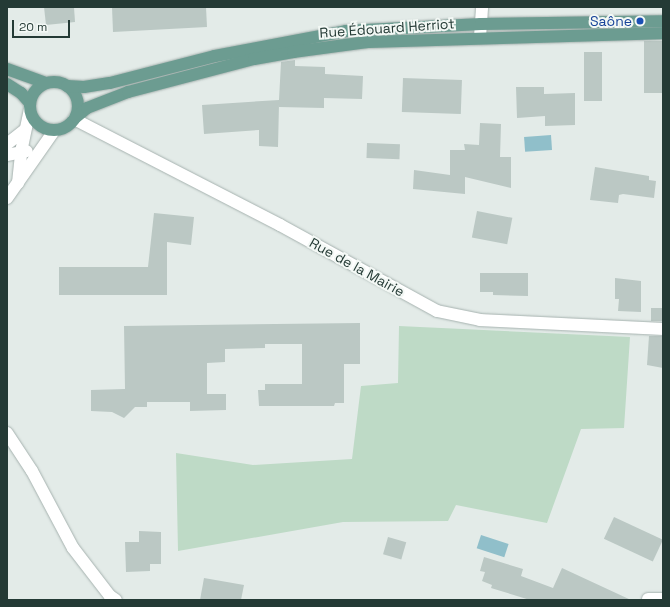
<!DOCTYPE html>
<meta charset="utf-8">
<style>
body{margin:0}
#map{position:relative;width:670px;height:607px;overflow:hidden;background:#e3ebe8;font-family:"Space Grotesk",sans-serif}
div>[style]{position:absolute}
.green>*{inset:0;background:#bedac6}
.water>*{inset:0;background:#90bfca;transform-origin:0 0}
.building>*{inset:0;background:#bbc8c4;transform-origin:0 0}
.roads{filter:drop-shadow(0 0 1px #a6b2af) drop-shadow(0 0 1px #a6b2af)}
.minor>*{height:12px;margin:-6px;padding:0 6px;transform-origin:6px;border-radius:6px;background:#fff}
.major>*{height:12px;margin:-6px;padding:0 6px;transform-origin:6px;border-radius:6px;background:#6c9c91}
.major>.ring{margin:-6px;padding:0;box-sizing:content-box;background:none;border:12px solid #6c9c91;border-radius:50%}
.dots>*{width:11px;height:11px;translate:-50% -50%;box-sizing:border-box;border:2px solid #f3f8f5;border-radius:50%}
span{translate:-50% -50%;white-space:nowrap;text-align:center;line-height:1.15;-webkit-text-stroke:4px #f3f8f5;paint-order:stroke}
.transit-label{font-size:14px;color:#164399}
.right{translate:-100% -50%;text-align:right}
.street-label{font-size:14px;color:#243a35}
.frame{position:absolute;inset:0;border:8px solid #243a35;pointer-events:none}
.scale{position:absolute;left:12px;top:20px;width:58px;height:18px;box-sizing:border-box;border:2px solid #243a35;border-top:0;padding-left:5px;font-size:12px;line-height:14px;white-space:nowrap;color:#243a35;-webkit-text-stroke:3px #f3f8f5;paint-order:stroke}
</style>
<div id="map">
<div class="green">
<div style="clip-path:polygon(399px 326px,630px 337px,624px 428px,581px 429px,547px 523px,456px 505px,448px 521px,343px 522px,178px 551px,176px 453px,253px 465px,352px 459px,361px 386px,398px 383px)"></div>
</div>
<div class="water">
<div style="left:551px;top:135px;width:15px;height:27px;rotate:86deg"></div>
<div style="left:481px;top:535px;width:29px;height:14px;rotate:18deg"></div>
</div>
<div class="building">
<div style="clip-path:polygon(44px 7px,74px 7px,75px 22px,46px 25px)"></div>
<div style="clip-path:polygon(112px 7px,206px 7px,207px 27px,113px 32px)"></div>
<div style="left:644px;top:41px;width:19px;height:52px"></div>
<div style="left:584px;top:52px;width:18px;height:49px"></div>
<div style="clip-path:polygon(295px 60px,295px 66px,325px 67px,325px 74px,363px 76px,362px 99px,324px 98px,324px 108px,279px 107px,279px 104px,278px 147px,259px 146px,259px 130px,204px 134px,202px 105px,279px 100px,281px 62px)"></div>
<div style="left:403px;top:78px;width:59px;height:34px;rotate:2deg"></div>
<div style="clip-path:polygon(516px 87px,544px 87px,544px 94px,575px 93px,575px 125px,545px 126px,545px 116px,517px 118px)"></div>
<div style="clip-path:polygon(480px 123px,501px 124px,500px 157px,511px 157px,511px 188px,465px 177px,465px 194px,413px 189px,414px 170px,450px 175px,450px 150px,465px 150px,464px 144px,479px 145px)"></div>
<div style="left:367px;top:143px;width:33px;height:15px;rotate:2deg"></div>
<div style="clip-path:polygon(595px 167px,649px 176px,649px 180px,656px 181px,654px 198px,623px 194px,619px 195px,618px 203px,590px 200px)"></div>
<div style="left:477px;top:211px;width:36px;height:27px;rotate:11deg"></div>
<div style="clip-path:polygon(154px 213px,194px 217px,191px 245px,167px 242px,167px 295px,59px 295px,59px 267px,148px 267px)"></div>
<div style="clip-path:polygon(480px 273px,528px 273px,528px 296px,493px 295px,493px 292px,480px 292px)"></div>
<div style="clip-path:polygon(615px 278px,641px 281px,641px 312px,618px 311px,619px 299px,615px 299px)"></div>
<div style="left:651px;top:308px;width:12px;height:13px"></div>
<div style="clip-path:polygon(360px 323px,360px 364px,344px 364px,344px 403px,335px 403px,334px 406px,259px 406px,258px 390px,265px 390px,265px 384px,302px 384px,302px 344px,265px 344px,265px 348px,225px 349px,225px 362px,207px 363px,207px 394px,226px 394px,226px 410px,190px 411px,190px 402px,147px 402px,147px 407px,135px 407px,124px 418px,112px 412px,91px 411px,91px 390px,125px 389px,124px 326px)"></div>
<div style="clip-path:polygon(649px 336px,663px 336px,663px 368px,647px 365px)"></div>
<div style="left:614px;top:517px;width:54px;height:24px;rotate:25deg"></div>
<div style="clip-path:polygon(139px 531px,161px 532px,161px 564px,150px 564px,150px 571px,126px 572px,125px 542px,139px 542px)"></div>
<div style="left:388px;top:537px;width:19px;height:18px;rotate:16deg"></div>
<div style="clip-path:polygon(484px 557px,523px 569px,521px 576px,553px 588px,562px 568px,631px 600px,530px 600px,491px 588px,492px 585px,482px 581px,485px 572px,480px 571px)"></div>
<div style="clip-path:polygon(204px 578px,244px 585px,241px 600px,200px 600px)"></div>
</div>
<div class="roads">
<div class="minor">
<div style="left:480px;top:37px;width:30px;rotate:-86deg"></div>
<div style="left:74px;top:119px;width:232px;rotate:27.2deg"></div>
<div style="left:280px;top:225px;width:179px;rotate:28.7deg"></div>
<div style="left:437px;top:311px;width:44px;rotate:11.8deg"></div>
<div style="left:480px;top:320px;width:183px;rotate:2.8deg"></div>
<div style="left:7px;top:144px;width:23px;rotate:-38deg"></div>
<div style="left:7px;top:155px;width:20px;rotate:-11deg"></div>
<div style="left:18px;top:183px;width:31px;rotate:-84deg"></div>
<div style="left:21px;top:152px;width:44px;rotate:-78.2deg"></div>
<div style="left:7px;top:198px;width:82px;rotate:-55deg"></div>
<div style="left:7px;top:433px;width:45px;rotate:56.7deg"></div>
<div style="left:32px;top:471px;width:87px;rotate:62deg"></div>
<div style="left:73px;top:548px;width:61px;rotate:52.4deg"></div>
<div style="left:110px;top:596px;width:7px;rotate:34deg"></div>
<div style="left:648px;top:599px;width:15px"></div>
</div>
<div class="major">
<div style="left:7px;top:69px;width:41px;rotate:19.7deg"></div>
<div class="ring" style="left:30px;top:82px;width:36px;height:36px"></div>
<div style="left:7px;top:84px;width:17px;rotate:33deg"></div>
<div style="left:21px;top:93px;width:13px;rotate:48deg"></div>
<div style="left:67px;top:86px;width:17px;rotate:3deg"></div>
<div style="left:84px;top:87px;width:26px;rotate:-9deg"></div>
<div style="left:110px;top:83px;width:108px;rotate:-14.4deg"></div>
<div style="left:215px;top:56px;width:133px;rotate:-10.8deg"></div>
<div style="left:346px;top:31px;width:135px;rotate:-3deg"></div>
<div style="left:481px;top:24px;width:182px;rotate:-0.9deg"></div>
<div style="left:76px;top:117px;width:14px;rotate:-39deg"></div>
<div style="left:87px;top:108px;width:44px;rotate:-21.3deg"></div>
<div style="left:128px;top:92px;width:130px;rotate:-14.7deg"></div>
<div style="left:254px;top:59px;width:40px;rotate:-10deg"></div>
<div style="left:293px;top:52px;width:75px;rotate:-7.7deg"></div>
<div style="left:367px;top:42px;width:296px;rotate:-1.7deg"></div>
</div>
</div>
<div class="dots">
<div style="left:640px;top:21px;background:#1a4fb4"></div>
</div>
<div class="transit-label">
<span class="right" style="left:632px;top:21px">Saône</span>
</div>
<div class="street-label">
<span style="left:387px;top:28px;rotate:-4deg">Rue Édouard Herriot</span>
<span style="left:357px;top:267px;rotate:29deg">Rue de la Mairie</span>
</div>
<div class="frame"></div>
<div class="scale">20 m</div>
</div>
